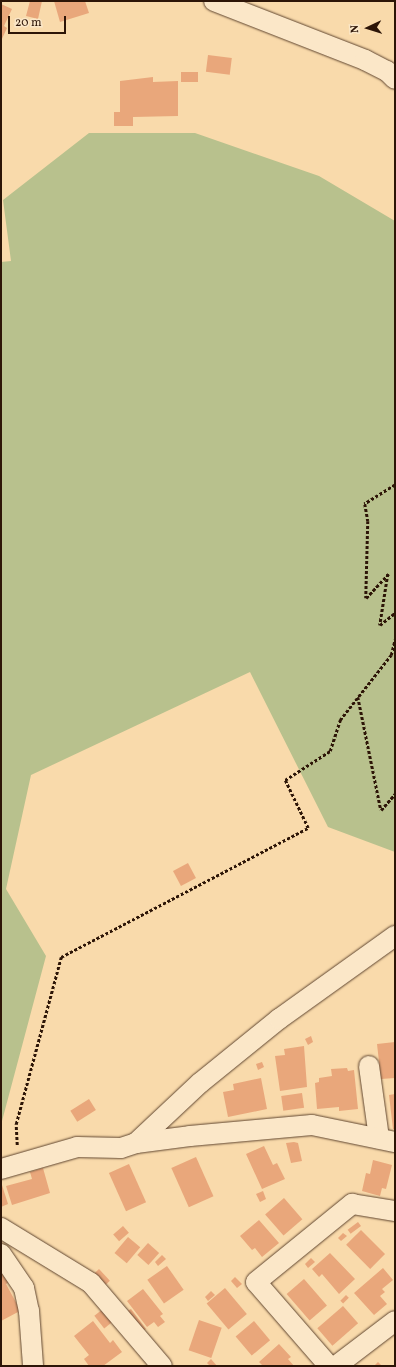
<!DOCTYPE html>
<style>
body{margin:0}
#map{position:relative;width:396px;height:1367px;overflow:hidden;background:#f9daab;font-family:Vollkorn,serif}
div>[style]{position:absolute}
.green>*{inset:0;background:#b8c18d}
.building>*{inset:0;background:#e9a77b;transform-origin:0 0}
.path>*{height:2.5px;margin-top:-1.25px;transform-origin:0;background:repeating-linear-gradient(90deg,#2d1507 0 3px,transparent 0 5px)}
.roads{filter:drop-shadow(0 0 1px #604630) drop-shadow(0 0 1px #604630)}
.street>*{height:20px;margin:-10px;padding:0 10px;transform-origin:10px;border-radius:10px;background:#fbe7c8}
span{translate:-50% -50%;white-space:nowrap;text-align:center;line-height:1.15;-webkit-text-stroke:3.5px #fbe7c8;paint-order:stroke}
.frame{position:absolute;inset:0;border:2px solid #2d1507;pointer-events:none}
.north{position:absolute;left:348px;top:8px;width:40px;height:40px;-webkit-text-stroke:3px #fbe7c8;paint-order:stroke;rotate:266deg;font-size:11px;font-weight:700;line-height:16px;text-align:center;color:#2d1507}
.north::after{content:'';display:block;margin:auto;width:14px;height:18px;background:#2d1507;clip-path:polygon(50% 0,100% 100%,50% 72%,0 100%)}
.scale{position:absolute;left:8px;top:16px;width:58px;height:18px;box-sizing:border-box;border:2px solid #2d1507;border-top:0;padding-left:5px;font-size:12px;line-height:14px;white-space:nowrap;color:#2d1507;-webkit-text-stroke:3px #fbe7c8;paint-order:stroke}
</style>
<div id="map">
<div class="green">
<div style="clip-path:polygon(89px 133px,195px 133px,319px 176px,395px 221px,395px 852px,328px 827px,250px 672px,31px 775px,6px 889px,46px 956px,2px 1121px,1px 262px,11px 261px,3px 200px)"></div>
</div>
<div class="building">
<div style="clip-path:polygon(30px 1px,42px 1px,38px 19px,26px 16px)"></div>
<div style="clip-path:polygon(54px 1px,85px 1px,89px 13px,60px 22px)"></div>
<div style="clip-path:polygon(1px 4px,12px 9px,4px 26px,7px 28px,1px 41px)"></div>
<div style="left:208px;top:55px;width:24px;height:17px;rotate:7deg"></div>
<div style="left:181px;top:72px;width:17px;height:10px"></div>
<div style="clip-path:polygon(153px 77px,153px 82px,178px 81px,178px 116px,133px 117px,133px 126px,114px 126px,114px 112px,120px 112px,120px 81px)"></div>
<div style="left:188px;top:863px;width:17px;height:17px;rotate:62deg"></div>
<div style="clip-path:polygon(311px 1036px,313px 1042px,308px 1045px,305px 1039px)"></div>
<div style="clip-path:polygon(395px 1042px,395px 1078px,381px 1079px,377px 1044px)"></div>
<div style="clip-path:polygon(304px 1046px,307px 1087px,280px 1091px,275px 1056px,285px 1055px,284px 1049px)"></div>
<div style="clip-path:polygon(262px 1062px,264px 1067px,258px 1070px,256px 1064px)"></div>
<div style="clip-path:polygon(347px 1068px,348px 1071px,354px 1070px,358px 1109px,339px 1111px,339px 1107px,317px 1109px,315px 1083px,319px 1082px,319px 1078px,332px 1076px,331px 1069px)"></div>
<div style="clip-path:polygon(261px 1078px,267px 1109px,228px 1117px,223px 1092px,234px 1090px,233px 1084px)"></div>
<div style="left:302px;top:1093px;width:15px;height:21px;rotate:82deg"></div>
<div style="clip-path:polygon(395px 1094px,395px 1129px,393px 1129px,389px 1095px)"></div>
<div style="left:89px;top:1099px;width:13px;height:22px;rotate:58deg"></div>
<div style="clip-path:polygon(294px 1142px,298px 1143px,302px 1161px,291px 1163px,286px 1143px)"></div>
<div style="clip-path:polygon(264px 1146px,273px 1165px,277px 1163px,285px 1179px,262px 1189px,246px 1154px)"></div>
<div style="left:196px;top:1157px;width:43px;height:27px;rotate:66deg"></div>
<div style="clip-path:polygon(373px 1160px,392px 1165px,386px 1189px,382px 1188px,380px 1196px,362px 1191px,366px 1173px,370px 1174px)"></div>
<div style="left:129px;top:1164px;width:42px;height:22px;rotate:66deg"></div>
<div style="clip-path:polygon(43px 1168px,50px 1193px,12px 1205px,6px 1186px,32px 1179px,30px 1172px)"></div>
<div style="clip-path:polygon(2px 1185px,8px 1204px,1px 1207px,1px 1186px)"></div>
<div style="clip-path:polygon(263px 1191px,266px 1199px,260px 1202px,256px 1194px)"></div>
<div style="left:284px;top:1198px;width:28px;height:25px;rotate:49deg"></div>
<div style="clip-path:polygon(259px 1220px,279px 1243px,262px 1257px,255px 1248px,252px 1250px,240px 1236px)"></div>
<div style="left:358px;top:1222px;width:5px;height:13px;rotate:53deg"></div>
<div style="left:123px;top:1226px;width:9px;height:13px;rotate:49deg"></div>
<div style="left:361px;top:1230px;width:34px;height:21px;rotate:45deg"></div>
<div style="clip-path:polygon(343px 1233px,347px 1236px,341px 1241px,338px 1238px)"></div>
<div style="left:128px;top:1237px;width:16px;height:21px;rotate:40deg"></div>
<div style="left:148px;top:1243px;width:15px;height:16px;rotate:42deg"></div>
<div style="clip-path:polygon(330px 1253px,355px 1279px,339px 1294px,322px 1274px,319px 1277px,312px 1269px)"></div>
<div style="clip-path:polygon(162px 1255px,166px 1259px,158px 1266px,155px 1262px)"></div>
<div style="clip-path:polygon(311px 1258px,315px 1262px,308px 1268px,305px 1264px)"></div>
<div style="left:167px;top:1266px;width:29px;height:24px;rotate:55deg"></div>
<div style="clip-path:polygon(383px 1268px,393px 1280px,382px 1289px,385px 1292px,380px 1296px,387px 1304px,374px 1315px,354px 1293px)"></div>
<div style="left:99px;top:1269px;width:16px;height:8px;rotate:47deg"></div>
<div style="clip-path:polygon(1px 1270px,11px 1281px,6px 1284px,19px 1308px,18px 1312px,1px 1321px)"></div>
<div style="clip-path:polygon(235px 1277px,242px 1284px,237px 1288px,231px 1281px)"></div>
<div style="left:304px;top:1279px;width:35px;height:23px;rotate:49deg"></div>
<div style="left:225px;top:1288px;width:34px;height:24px;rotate:50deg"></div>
<div style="clip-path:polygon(143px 1289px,163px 1314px,160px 1316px,165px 1322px,158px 1327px,154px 1322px,147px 1327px,127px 1301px)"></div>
<div style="clip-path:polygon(211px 1291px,215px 1295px,208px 1301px,205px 1297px)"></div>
<div style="left:346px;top:1295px;width:4px;height:8px;rotate:45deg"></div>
<div style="left:343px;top:1306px;width:23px;height:34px;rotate:49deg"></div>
<div style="left:103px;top:1309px;width:16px;height:11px;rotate:52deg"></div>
<div style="clip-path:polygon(131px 1309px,146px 1329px,140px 1333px,126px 1312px)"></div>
<div style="left:199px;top:1320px;width:24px;height:32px;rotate:19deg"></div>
<div style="clip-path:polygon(93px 1321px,110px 1343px,113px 1340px,122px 1352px,103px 1366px,89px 1366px,84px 1359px,89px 1355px,74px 1336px)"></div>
<div style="left:254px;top:1321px;width:25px;height:24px;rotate:50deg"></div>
<div style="clip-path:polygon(279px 1344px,291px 1357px,288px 1359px,294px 1366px,263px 1366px,259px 1362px)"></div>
<div style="clip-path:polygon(211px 1359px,217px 1366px,210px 1366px,207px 1363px)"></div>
<div style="clip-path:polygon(378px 1362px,382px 1366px,374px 1366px)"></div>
</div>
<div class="path">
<div style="left:395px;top:485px;width:36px;rotate:148deg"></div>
<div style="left:365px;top:504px;width:17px;rotate:80deg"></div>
<div style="left:368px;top:521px;width:77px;rotate:91.5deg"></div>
<div style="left:366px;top:598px;width:33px;rotate:-47deg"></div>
<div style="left:388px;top:574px;width:52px;rotate:98.9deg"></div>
<div style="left:380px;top:625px;width:19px;rotate:-39deg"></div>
<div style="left:358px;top:697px;width:115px;rotate:78.5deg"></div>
<div style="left:381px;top:810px;width:21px;rotate:-49deg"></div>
<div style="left:17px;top:1145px;width:21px;rotate:-93deg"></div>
<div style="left:16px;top:1124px;width:173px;rotate:-74.9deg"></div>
<div style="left:61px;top:957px;width:279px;rotate:-27.6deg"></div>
<div style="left:308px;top:828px;width:53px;rotate:-115.6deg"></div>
<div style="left:285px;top:780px;width:54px;rotate:-32.8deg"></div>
<div style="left:330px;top:751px;width:33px;rotate:-72deg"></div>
<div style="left:340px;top:720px;width:83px;rotate:-51.9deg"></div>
<div style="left:391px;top:655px;width:16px;rotate:-76deg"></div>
</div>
<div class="roads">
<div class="street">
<div style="left:214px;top:1px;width:162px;rotate:21.3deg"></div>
<div style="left:365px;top:60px;width:25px;rotate:27deg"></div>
<div style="left:387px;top:71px;width:11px;rotate:45deg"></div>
<div style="left:369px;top:1066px;width:73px;rotate:82.1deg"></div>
<div style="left:136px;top:1143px;width:88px;rotate:-43.2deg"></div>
<div style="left:200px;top:1083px;width:102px;rotate:-39deg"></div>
<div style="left:279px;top:1019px;width:143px;rotate:-35.6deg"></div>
<div style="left:1px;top:1169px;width:79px;rotate:-16.1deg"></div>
<div style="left:77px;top:1147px;width:44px;rotate:1.3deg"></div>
<div style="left:121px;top:1148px;width:16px;rotate:-18deg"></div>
<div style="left:136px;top:1143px;width:54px;rotate:-7.4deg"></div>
<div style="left:190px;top:1136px;width:122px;rotate:-5.2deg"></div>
<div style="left:312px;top:1125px;width:85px;rotate:11.6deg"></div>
<div style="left:1px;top:1228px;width:105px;rotate:31.4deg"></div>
<div style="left:91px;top:1283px;width:109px;rotate:49.5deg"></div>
<div style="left:1px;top:1254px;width:41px;rotate:55.9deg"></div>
<div style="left:24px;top:1288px;width:24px;rotate:78deg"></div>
<div style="left:29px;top:1311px;width:55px;rotate:85.8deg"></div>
<div style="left:329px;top:1366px;width:111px;rotate:-131deg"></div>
<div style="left:256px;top:1282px;width:124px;rotate:-39.1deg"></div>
<div style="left:352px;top:1204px;width:44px;rotate:9.2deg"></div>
<div style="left:336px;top:1366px;width:74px;rotate:-37.3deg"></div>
</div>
</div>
<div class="frame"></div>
<div class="north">N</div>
<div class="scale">20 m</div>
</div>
